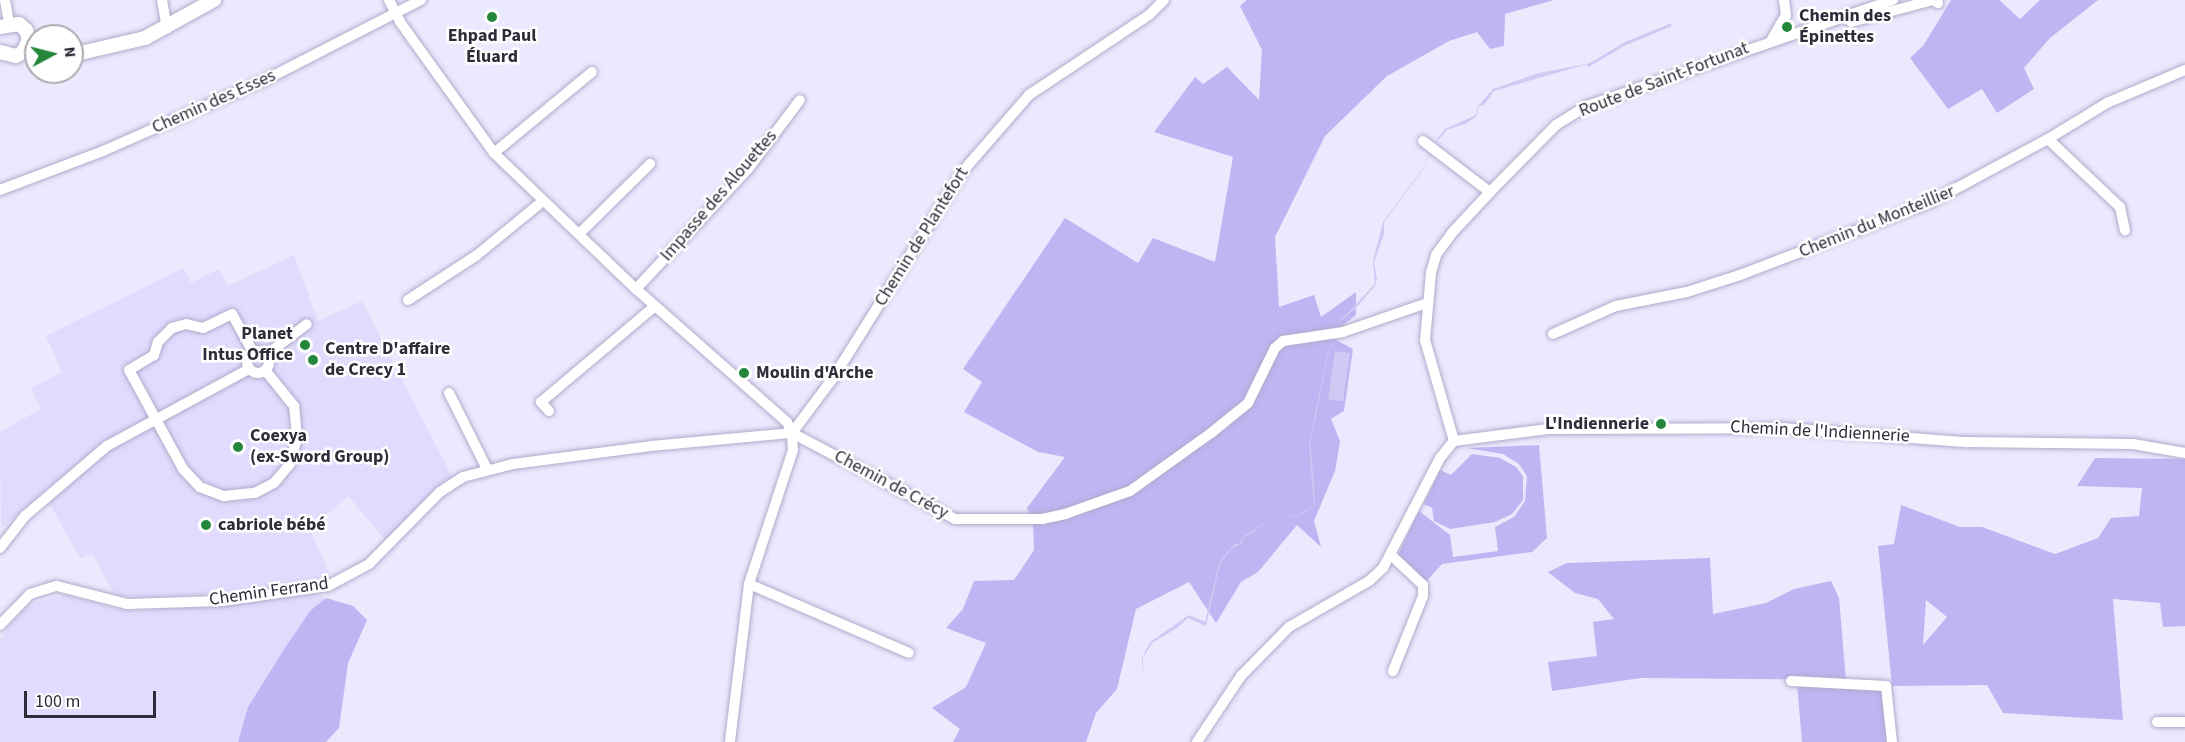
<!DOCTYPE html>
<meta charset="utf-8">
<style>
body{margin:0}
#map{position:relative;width:2185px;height:742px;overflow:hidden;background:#ebe9fd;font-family:"Source Sans 3",sans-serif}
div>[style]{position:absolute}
.built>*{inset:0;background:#e1dcfd}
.green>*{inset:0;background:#beb5f2}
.water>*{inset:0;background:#cfc9f4;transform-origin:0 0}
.stream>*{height:3px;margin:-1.5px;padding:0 1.5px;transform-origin:1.5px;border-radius:1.5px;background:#cfc9f4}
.roads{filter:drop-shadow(0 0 2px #afabcb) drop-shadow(0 0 2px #afabcb)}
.minor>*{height:10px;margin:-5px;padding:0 5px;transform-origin:5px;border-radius:5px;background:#fff}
.minor>.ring{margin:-5px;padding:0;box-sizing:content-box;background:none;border:10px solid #fff;border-radius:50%}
.major>*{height:14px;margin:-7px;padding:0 7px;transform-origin:7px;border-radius:7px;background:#fff}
.dots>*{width:16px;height:16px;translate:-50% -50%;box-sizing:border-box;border:3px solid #fff;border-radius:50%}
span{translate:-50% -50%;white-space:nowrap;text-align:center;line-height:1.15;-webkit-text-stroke:5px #fff;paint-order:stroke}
.poi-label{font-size:18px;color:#2e2c39;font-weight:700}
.left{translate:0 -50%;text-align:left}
.right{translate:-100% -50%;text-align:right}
.street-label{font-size:18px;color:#2e2c39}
.north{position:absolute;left:24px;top:24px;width:60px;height:60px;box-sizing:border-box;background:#fff;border:2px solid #ababb0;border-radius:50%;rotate:83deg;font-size:16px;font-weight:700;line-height:24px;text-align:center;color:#2e2c39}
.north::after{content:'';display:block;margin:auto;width:21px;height:27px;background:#23863a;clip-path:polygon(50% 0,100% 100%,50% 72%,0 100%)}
.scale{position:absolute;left:24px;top:691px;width:132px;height:27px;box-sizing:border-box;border:3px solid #2e2c39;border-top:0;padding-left:8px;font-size:18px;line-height:21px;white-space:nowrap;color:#2e2c39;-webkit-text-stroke:4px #fff;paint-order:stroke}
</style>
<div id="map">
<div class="built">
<div style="clip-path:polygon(294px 255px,318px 321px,362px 301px,452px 477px,440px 485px,386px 541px,348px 496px,310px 530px,332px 579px,249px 592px,149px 597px,114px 595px,93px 554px,80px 558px,43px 492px,1px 529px,0 432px,41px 409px,31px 388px,62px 372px,46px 336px,183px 268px,191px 283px,219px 269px,228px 286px)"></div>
<div style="clip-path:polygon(317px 593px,330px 602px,353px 606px,367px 620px,348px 663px,339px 728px,327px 727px,282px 742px,0 742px,0 639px,21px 612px,35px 602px,66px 595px,115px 609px,139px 611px)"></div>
</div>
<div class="green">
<div style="clip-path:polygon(1247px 0,1554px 0,1505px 14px,1504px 46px,1490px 49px,1477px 32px,1449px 41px,1387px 76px,1325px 136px,1275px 237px,1279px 307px,1314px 295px,1321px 317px,1356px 292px,1356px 315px,1329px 336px,1353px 349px,1344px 411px,1331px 419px,1340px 441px,1335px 471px,1314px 521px,1321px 547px,1297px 525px,1258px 572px,1241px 582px,1216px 623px,1189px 582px,1136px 609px,1117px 689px,1096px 713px,1086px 742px,953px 742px,960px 729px,932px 708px,966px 687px,986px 643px,946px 628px,963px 609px,974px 581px,1014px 580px,1034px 550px,1033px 524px,1027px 508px,1065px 457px,1038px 452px,964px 412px,982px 382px,963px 369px,1065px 218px,1138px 263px,1153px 238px,1215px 262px,1233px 157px,1154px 132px,1195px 77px,1203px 84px,1227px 67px,1259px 100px,1262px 50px,1240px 6px)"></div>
<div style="clip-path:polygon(1951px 0,1999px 0,2020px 19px,2040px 0,2098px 0,2050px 38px,2024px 68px,2034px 89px,1997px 113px,1982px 89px,1948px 109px,1910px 58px,1923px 46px)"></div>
<div style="clip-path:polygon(1539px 445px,1547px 538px,1532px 552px,1442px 564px,1425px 583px,1397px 557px,1419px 511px,1450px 535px,1453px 557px,1498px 551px,1495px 527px,1514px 517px,1525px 501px,1527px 476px,1519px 464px,1503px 454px,1467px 448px)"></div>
<div style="clip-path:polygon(1472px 454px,1500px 458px,1516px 467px,1523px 476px,1523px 500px,1512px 514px,1495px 522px,1450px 529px,1434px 521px,1432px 508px,1424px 504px,1440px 470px,1451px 475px)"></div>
<div style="clip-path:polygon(evenodd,2095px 458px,2185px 459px,2185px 626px,2163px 627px,2160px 603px,2113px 599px,2123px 720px,2003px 713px,1987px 685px,1892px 686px,1878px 546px,1894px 544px,1901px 505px,1960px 527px,1982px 527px,2055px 554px,2098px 538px,2111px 518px,2139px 516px,2142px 488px,2077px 486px,2095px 458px,1926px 600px,1947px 617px,1923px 645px,1926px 600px)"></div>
<div style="clip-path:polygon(1710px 558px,1713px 614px,1766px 603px,1794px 589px,1831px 581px,1839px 598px,1846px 680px,1641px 678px,1552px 691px,1548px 662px,1597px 656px,1593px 622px,1614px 619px,1598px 599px,1575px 593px,1548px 572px,1567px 563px)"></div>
<div style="clip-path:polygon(326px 598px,353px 606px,367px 620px,348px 663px,339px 728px,326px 742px,238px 742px,248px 707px,283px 651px,310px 611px)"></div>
<div style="clip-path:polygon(1797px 684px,1882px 690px,1888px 742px,1802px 742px)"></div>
</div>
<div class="water">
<div style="clip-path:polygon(1591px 63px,1494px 91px,1485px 104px,1478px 107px,1477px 116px,1465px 124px,1446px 130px,1444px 134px,1434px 144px,1424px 168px,1384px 222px,1384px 234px,1374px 262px,1377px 278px,1375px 286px,1354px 310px,1336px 325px,1375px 284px,1373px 261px,1383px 222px,1424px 167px,1434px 143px,1445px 129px,1476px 115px,1477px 107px,1493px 89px,1539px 73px)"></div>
<div style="clip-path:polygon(1334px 336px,1327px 359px,1316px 416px,1310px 441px,1314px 485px,1315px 506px,1302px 514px,1292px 517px,1291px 517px,1285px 513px,1268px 520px,1249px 535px,1244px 537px,1242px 539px,1243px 542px,1241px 544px,1231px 549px,1220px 564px,1206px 626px,1188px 618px,1177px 628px,1152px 643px,1143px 658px,1142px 679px,1142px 658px,1150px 642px,1189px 615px,1205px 622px,1219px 563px,1227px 552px,1235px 544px,1241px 543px,1241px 538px,1243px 537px,1268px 520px,1285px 513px,1293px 517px,1314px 506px,1309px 443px,1327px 356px)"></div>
<div style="left:1335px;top:351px;width:15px;height:49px;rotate:8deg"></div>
</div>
<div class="stream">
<div style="left:1588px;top:65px;width:43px;rotate:-30.7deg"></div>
<div style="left:1625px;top:43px;width:48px;rotate:-22.2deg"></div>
</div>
<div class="roads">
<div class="minor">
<div style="left:5px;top:0;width:23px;rotate:80deg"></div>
<div style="left:162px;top:0;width:29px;rotate:80deg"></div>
<div style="left:389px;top:0;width:25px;rotate:63deg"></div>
<div style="left:400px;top:22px;width:161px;rotate:54.3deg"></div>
<div style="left:494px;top:153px;width:197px;rotate:43.8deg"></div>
<div style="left:636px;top:289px;width:201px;rotate:41.4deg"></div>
<div style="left:787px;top:422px;width:12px;rotate:66deg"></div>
<div style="left:792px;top:433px;width:17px;rotate:87deg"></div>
<div style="left:793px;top:450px;width:141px;rotate:108.2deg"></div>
<div style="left:749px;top:584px;width:159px;rotate:96.9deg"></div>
<div style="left:1851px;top:22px;width:85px;rotate:-15deg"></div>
<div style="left:1933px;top:0;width:6px;rotate:31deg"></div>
<div style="left:1772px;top:39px;width:28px;rotate:-60deg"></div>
<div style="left:1786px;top:15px;width:15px;rotate:-98deg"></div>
<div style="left:2048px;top:139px;width:99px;rotate:43.4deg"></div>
<div style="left:2120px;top:207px;width:24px;rotate:78deg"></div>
<div style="left:1423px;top:141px;width:84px;rotate:37.3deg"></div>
<div style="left:494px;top:153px;width:127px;rotate:-39.6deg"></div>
<div style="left:0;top:190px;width:110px;rotate:-20.7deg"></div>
<div style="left:103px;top:151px;width:181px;rotate:-23.7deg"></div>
<div style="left:269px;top:78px;width:171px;rotate:-27.2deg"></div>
<div style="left:579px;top:234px;width:100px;rotate:-44.6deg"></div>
<div style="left:636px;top:289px;width:164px;rotate:-47deg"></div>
<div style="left:748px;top:169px;width:86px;rotate:-53deg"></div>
<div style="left:408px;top:300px;width:82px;rotate:-33.1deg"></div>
<div style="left:477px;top:255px;width:85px;rotate:-39.3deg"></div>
<div style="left:1553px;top:334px;width:69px;rotate:-24deg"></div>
<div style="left:1616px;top:306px;width:72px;rotate:-11.2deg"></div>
<div style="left:1687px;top:292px;width:56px;rotate:-17.8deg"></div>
<div style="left:1740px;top:275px;width:202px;rotate:-20.9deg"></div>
<div style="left:1929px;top:203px;width:135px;rotate:-28.3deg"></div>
<div style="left:2048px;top:139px;width:69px;rotate:-31.4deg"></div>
<div style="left:2107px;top:103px;width:85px;rotate:-22.9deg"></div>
<div class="ring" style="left:247px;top:351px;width:12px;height:12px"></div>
<div style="left:253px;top:352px;width:43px;rotate:-118.9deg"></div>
<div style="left:232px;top:314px;width:32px;rotate:154deg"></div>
<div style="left:203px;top:328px;width:17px;rotate:-167deg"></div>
<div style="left:186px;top:324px;width:15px;rotate:164deg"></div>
<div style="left:172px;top:328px;width:20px;rotate:135deg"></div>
<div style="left:158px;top:342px;width:14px;rotate:107deg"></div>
<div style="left:154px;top:355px;width:29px;rotate:149deg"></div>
<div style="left:129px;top:370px;width:113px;rotate:61.4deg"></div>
<div style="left:183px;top:469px;width:25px;rotate:47deg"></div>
<div style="left:200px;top:487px;width:26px;rotate:21deg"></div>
<div style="left:224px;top:496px;width:31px;rotate:-6deg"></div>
<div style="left:255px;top:493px;width:21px;rotate:-28deg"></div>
<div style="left:274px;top:483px;width:25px;rotate:-50deg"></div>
<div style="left:290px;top:464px;width:27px;rotate:-75deg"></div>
<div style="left:297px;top:438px;width:32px;rotate:-95deg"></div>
<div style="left:294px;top:406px;width:46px;rotate:-128.9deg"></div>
<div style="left:266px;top:355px;width:51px;rotate:-37.1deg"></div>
<div style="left:449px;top:393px;width:85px;rotate:63.4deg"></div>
<div style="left:549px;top:411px;width:12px;rotate:-132deg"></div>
<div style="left:541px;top:402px;width:149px;rotate:-40.1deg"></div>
<div style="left:792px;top:433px;width:69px;rotate:-53.3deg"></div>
<div style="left:833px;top:378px;width:244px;rotate:-57.9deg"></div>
<div style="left:963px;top:171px;width:101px;rotate:-49deg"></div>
<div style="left:1029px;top:95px;width:144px;rotate:-33.7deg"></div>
<div style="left:1149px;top:15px;width:21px;rotate:-45deg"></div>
<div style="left:1454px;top:441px;width:95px;rotate:-7.3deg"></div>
<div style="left:1548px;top:429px;width:234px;rotate:-0.2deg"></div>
<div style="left:1782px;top:428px;width:185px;rotate:4.4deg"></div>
<div style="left:1966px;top:442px;width:167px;rotate:0.7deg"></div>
<div style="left:2133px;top:444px;width:53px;rotate:9.8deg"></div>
<div style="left:0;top:548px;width:41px;rotate:-52deg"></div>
<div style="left:25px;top:516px;width:108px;rotate:-40.5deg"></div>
<div style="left:107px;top:446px;width:162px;rotate:-28.5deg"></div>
<div style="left:1391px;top:555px;width:44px;rotate:43.2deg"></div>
<div style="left:1423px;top:585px;width:11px;rotate:90deg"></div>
<div style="left:1423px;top:596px;width:81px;rotate:111.8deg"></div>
<div style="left:749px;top:584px;width:174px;rotate:23.3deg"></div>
<div style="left:0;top:625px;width:43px;rotate:-45.9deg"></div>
<div style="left:30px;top:594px;width:28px;rotate:-17deg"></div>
<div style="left:57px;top:586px;width:72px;rotate:14.4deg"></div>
<div style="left:127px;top:604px;width:95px;rotate:-1.8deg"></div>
<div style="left:222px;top:601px;width:107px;rotate:-8.1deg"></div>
<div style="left:328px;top:586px;width:47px;rotate:-28.2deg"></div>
<div style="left:369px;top:564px;width:101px;rotate:-45.4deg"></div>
<div style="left:440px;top:492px;width:27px;rotate:-33deg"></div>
<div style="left:463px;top:477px;width:52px;rotate:-14.6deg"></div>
<div style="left:513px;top:464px;width:139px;rotate:-7.4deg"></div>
<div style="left:651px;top:446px;width:142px;rotate:-5.3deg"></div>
<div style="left:792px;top:433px;width:184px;rotate:27.8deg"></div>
<div style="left:955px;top:519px;width:87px"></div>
<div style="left:1042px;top:519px;width:24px;rotate:-12deg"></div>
<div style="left:1065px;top:514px;width:69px;rotate:-19.5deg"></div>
<div style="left:1130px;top:491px;width:100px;rotate:-35.6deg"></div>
<div style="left:1211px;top:433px;width:48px;rotate:-39deg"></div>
<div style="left:1248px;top:403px;width:61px;rotate:-63.9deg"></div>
<div style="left:1275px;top:348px;width:11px;rotate:-41deg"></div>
<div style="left:1283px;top:341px;width:61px;rotate:-8.5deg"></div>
<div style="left:1343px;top:332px;width:89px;rotate:-19deg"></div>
<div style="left:1791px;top:681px;width:95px;rotate:3deg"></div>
<div style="left:1886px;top:686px;width:56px;rotate:83.9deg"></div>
<div style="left:2157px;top:722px;width:28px"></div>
<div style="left:1197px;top:742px;width:79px;rotate:-56.3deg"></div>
<div style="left:1241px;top:676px;width:69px;rotate:-45.6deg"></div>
<div style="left:1289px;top:627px;width:92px;rotate:-29.9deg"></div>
<div style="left:1369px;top:581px;width:19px;rotate:-43deg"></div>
<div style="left:1383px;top:568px;width:124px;rotate:-62.6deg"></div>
<div style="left:1440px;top:458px;width:22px;rotate:-51deg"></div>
<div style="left:1454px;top:441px;width:105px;rotate:-106deg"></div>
<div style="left:1425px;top:340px;width:67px;rotate:-84.9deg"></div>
<div style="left:1431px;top:273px;width:19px;rotate:-74deg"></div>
<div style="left:1436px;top:255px;width:26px;rotate:-54deg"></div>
<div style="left:1451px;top:234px;width:57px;rotate:-47.1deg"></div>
<div style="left:1490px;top:192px;width:94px;rotate:-45.4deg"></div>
<div style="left:1556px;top:125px;width:36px;rotate:-32deg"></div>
<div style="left:1587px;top:106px;width:324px;rotate:-19.1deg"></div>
</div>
<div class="major">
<div style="left:0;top:27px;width:19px;rotate:-9deg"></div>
<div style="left:19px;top:24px;width:9px;rotate:41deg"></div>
<div style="left:26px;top:30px;width:10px;rotate:73deg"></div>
<div style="left:29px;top:40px;width:13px;rotate:117deg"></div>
<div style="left:23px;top:52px;width:8px;rotate:150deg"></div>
<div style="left:16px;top:56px;width:16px;rotate:-166deg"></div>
<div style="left:72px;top:55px;width:75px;rotate:-13.1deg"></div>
<div style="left:145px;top:38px;width:79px;rotate:-28.8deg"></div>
</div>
</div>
<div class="dots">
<div style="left:492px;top:17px;background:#23863a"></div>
<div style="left:1787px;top:27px;background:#23863a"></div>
<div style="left:305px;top:345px;background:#23863a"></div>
<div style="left:313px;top:360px;background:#23863a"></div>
<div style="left:744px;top:373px;background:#23863a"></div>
<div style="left:1661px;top:424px;background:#23863a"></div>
<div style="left:238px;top:447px;background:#23863a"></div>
<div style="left:206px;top:525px;background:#23863a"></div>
</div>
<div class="poi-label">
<span class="left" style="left:1799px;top:27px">Chemin des<br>Épinettes</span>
<span style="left:492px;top:47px">Ehpad Paul<br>Éluard</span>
<span class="right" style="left:293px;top:345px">Planet<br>Intus Office</span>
<span class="left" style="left:325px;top:360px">Centre D'affaire<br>de Crecy 1</span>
<span class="left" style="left:756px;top:373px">Moulin d'Arche</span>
<span class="right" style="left:1649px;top:424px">L'Indiennerie</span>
<span class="left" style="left:250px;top:447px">Coexya<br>(ex-Sword Group)</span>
<span class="left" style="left:218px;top:525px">cabriole bébé</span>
</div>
<div class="street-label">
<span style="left:1664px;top:80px;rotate:-21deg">Route de Saint-Fortunat</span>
<span style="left:214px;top:102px;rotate:-24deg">Chemin des Esses</span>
<span style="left:719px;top:196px;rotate:-49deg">Impasse des Alouettes</span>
<span style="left:1877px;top:222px;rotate:-22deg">Chemin du Monteillier</span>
<span style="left:922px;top:237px;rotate:-58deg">Chemin de Plantefort</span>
<span style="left:1820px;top:432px;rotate:3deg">Chemin de l'Indiennerie</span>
<span style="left:891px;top:485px;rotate:28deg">Chemin de Crécy</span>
<span style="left:269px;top:592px;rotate:-8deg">Chemin Ferrand</span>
</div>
<div class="north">N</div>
<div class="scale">100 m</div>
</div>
